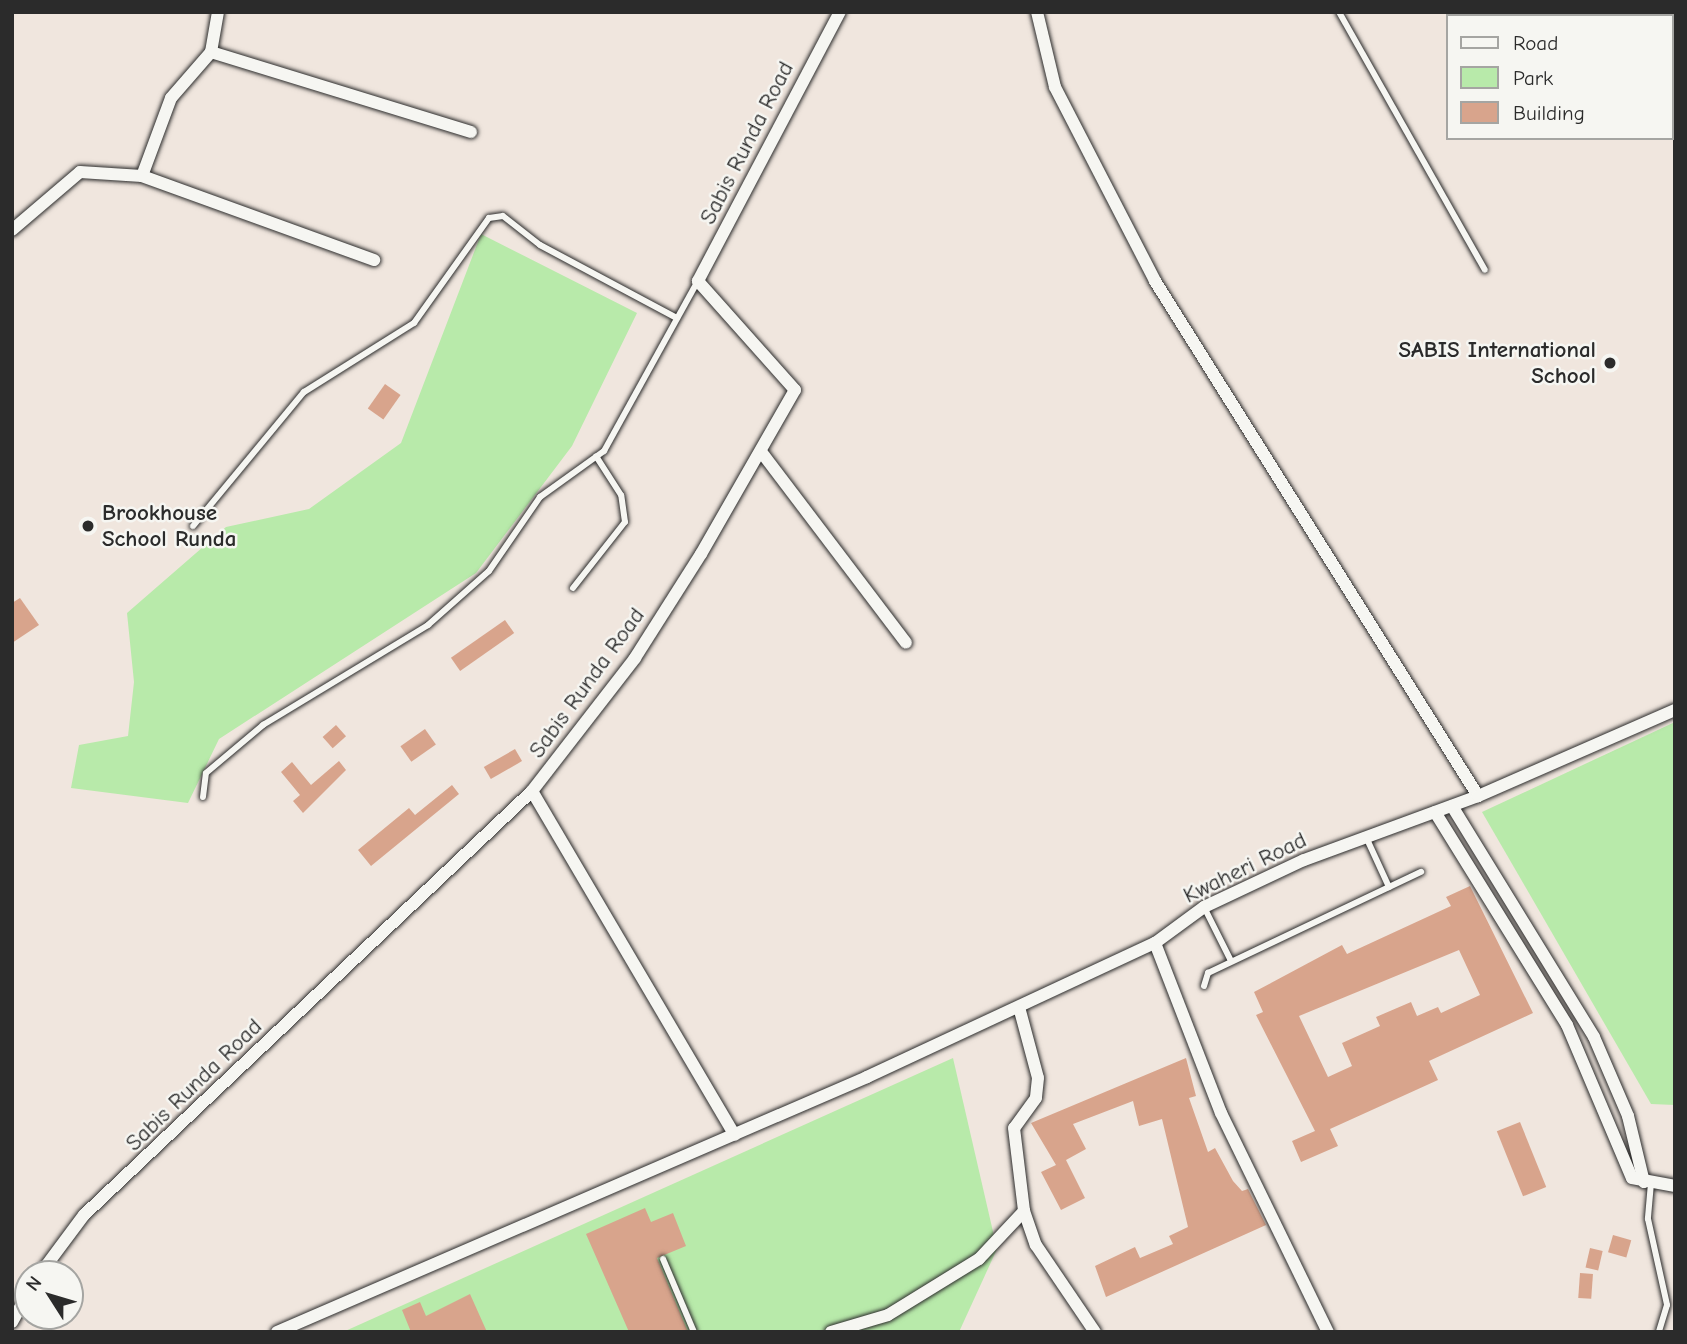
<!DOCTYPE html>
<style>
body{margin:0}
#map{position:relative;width:1687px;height:1344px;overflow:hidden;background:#f0e6de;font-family:"Comic Neue",sans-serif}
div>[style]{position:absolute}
.green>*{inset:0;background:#b8eaaa}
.building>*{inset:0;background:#d8a48c;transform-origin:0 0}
.roads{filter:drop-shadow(0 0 2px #2b2b2b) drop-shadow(0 0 2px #2b2b2b)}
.service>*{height:6px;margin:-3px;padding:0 3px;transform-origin:3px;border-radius:3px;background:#f6f6f2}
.minor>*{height:12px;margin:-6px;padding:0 6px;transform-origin:6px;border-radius:6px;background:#f6f6f2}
.dots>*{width:19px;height:19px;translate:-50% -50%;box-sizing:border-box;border:4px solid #f6f6f2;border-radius:50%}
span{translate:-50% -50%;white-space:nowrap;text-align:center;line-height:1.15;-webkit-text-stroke:5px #f6f6f2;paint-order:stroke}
.street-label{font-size:23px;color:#2b2b2b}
.poi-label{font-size:23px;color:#2b2b2b;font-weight:700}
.right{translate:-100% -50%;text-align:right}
.left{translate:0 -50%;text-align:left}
.frame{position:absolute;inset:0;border:14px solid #2b2b2b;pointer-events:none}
.legend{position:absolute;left:1446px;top:14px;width:228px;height:126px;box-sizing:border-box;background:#f6f6f2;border:2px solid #a5a5a2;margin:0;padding:9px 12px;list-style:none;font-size:21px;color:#2b2b2b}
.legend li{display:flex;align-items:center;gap:14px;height:35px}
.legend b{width:35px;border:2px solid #a5a5a2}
.north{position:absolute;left:14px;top:1260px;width:70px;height:70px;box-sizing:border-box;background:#f6f6f2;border:2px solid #a5a5a2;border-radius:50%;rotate:307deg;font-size:19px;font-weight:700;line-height:28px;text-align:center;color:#2b2b2b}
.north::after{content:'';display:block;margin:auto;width:24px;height:32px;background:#2b2b2b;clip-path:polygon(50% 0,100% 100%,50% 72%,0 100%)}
</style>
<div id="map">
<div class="green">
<div style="clip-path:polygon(481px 234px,637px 313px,572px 446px,476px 573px,219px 739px,188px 803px,71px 788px,79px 745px,128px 736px,134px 682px,127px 613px,226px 527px,309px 509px,401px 443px)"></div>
<div style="clip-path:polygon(1675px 722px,1675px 1105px,1651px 1104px,1482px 812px)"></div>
<div style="clip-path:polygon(953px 1058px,997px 1249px,959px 1332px,343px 1332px)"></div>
</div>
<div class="building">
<div style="left:385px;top:384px;width:19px;height:30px;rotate:35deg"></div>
<div style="clip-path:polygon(20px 598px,39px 625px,12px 643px,12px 603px)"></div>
<div style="left:505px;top:620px;width:16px;height:66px;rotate:55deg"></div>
<div style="left:336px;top:725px;width:15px;height:18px;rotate:48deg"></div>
<div style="left:425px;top:729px;width:19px;height:30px;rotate:55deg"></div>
<div style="left:515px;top:749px;width:14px;height:36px;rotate:60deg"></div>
<div style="clip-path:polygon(339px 761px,346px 770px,303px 813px,293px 801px,300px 795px,281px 772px,292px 762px,311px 785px)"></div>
<div style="clip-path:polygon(452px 785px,459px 794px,371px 866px,358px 850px,409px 808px,415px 815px)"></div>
<div style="clip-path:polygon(evenodd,1470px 886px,1533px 1013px,1429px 1061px,1438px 1080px,1330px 1129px,1338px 1146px,1301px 1162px,1292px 1141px,1315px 1131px,1256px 1015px,1263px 1012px,1254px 992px,1342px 945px,1347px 954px,1451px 906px,1446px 897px,1470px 886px,1459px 950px,1480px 995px,1441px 1013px,1438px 1007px,1417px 1016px,1411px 1002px,1376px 1017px,1380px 1026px,1342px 1043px,1352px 1066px,1328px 1077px,1299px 1016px,1459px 950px)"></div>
<div style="clip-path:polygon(1186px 1058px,1196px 1096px,1189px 1098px,1208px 1152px,1215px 1148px,1233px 1181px,1242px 1191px,1248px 1189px,1266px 1225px,1106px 1297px,1095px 1266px,1135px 1247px,1140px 1258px,1173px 1244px,1169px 1236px,1188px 1227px,1162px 1119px,1139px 1126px,1133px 1101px,1073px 1124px,1086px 1149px,1066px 1160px,1085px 1198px,1061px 1210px,1041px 1172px,1056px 1165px,1031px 1123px)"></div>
<div style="left:1520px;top:1122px;width:70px;height:25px;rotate:68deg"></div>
<div style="clip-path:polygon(645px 1208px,651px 1222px,673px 1213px,686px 1246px,657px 1258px,688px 1332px,629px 1332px,586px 1234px)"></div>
<div style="left:1613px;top:1235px;width:19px;height:18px;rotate:16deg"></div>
<div style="left:1590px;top:1248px;width:13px;height:20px;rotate:13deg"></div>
<div style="left:1580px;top:1273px;width:13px;height:25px;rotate:4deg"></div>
<div style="clip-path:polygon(470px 1294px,487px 1332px,411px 1332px,402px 1310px,420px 1302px,426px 1316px)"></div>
</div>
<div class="roads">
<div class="service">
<div style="left:1339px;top:12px;width:296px;rotate:60.5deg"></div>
<div style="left:193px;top:526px;width:174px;rotate:-50.4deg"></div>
<div style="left:304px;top:392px;width:130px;rotate:-32.1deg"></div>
<div style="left:414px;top:323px;width:129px;rotate:-54.5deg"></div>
<div style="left:489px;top:218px;width:14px;rotate:-8deg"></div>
<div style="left:503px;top:216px;width:47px;rotate:38.1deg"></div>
<div style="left:540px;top:245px;width:155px;rotate:28.1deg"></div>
<div style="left:573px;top:588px;width:84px;rotate:-51.8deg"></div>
<div style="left:625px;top:522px;width:27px;rotate:-98deg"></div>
<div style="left:621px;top:495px;width:46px;rotate:-122.7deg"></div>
<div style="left:203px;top:797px;width:24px;rotate:-83deg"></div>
<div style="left:206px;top:773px;width:75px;rotate:-40.1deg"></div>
<div style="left:263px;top:725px;width:193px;rotate:-31.2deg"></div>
<div style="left:428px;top:625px;width:81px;rotate:-41.5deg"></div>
<div style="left:489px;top:571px;width:90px;rotate:-55.4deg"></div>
<div style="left:540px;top:497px;width:79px;rotate:-35.7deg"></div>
<div style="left:604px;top:451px;width:194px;rotate:-61.1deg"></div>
<div style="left:1366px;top:837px;width:55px;rotate:65.3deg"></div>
<div style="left:1204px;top:907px;width:60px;rotate:63.4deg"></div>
<div style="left:1204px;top:986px;width:14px;rotate:-73deg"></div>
<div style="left:1208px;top:973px;width:236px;rotate:-25.4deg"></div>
<div style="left:1651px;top:1183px;width:36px;rotate:95deg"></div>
<div style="left:1648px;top:1219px;width:88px;rotate:77.5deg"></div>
<div style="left:1667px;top:1305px;width:28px;rotate:107deg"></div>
<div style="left:663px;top:1259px;width:79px;rotate:67deg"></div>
</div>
<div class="minor">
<div style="left:1037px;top:12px;width:77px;rotate:76.5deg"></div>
<div style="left:1055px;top:87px;width:218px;rotate:62.7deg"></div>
<div style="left:1155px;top:281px;width:608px;rotate:57.9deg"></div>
<div style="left:211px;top:52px;width:272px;rotate:17.1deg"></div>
<div style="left:142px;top:176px;width:247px;rotate:19.9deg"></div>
<div style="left:12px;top:230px;width:89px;rotate:-40.5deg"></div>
<div style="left:80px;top:172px;width:62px;rotate:3.7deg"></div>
<div style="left:142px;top:176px;width:83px;rotate:-69.6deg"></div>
<div style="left:171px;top:98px;width:61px;rotate:-49deg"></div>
<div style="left:211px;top:52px;width:41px;rotate:-80.1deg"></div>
<div style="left:762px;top:453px;width:238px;rotate:52.8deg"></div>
<div style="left:532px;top:791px;width:399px;rotate:59.5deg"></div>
<div style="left:1452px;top:806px;width:271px;rotate:58.4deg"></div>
<div style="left:1594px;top:1037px;width:86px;rotate:66.7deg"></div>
<div style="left:1628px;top:1116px;width:68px;rotate:76.4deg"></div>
<div style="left:1435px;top:812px;width:251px;rotate:58.2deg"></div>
<div style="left:1567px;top:1025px;width:166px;rotate:67deg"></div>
<div style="left:1632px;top:1178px;width:44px;rotate:10.5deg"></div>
<div style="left:1155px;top:943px;width:182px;rotate:68.8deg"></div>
<div style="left:1221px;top:1113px;width:244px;rotate:64deg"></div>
<div style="left:1019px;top:1007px;width:73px;rotate:75deg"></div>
<div style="left:1038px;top:1078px;width:20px;rotate:96deg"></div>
<div style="left:1036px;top:1098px;width:37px;rotate:126deg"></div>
<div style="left:1014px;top:1128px;width:84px;rotate:83.1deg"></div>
<div style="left:1024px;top:1211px;width:36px;rotate:71deg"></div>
<div style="left:1036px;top:1245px;width:105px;rotate:55.9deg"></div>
<div style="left:40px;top:1274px;width:74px;rotate:-53.3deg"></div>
<div style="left:84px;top:1215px;width:617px;rotate:-43.42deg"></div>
<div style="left:532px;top:791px;width:168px;rotate:-52.2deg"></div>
<div style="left:635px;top:658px;width:123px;rotate:-57.6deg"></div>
<div style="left:701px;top:554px;width:189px;rotate:-60.2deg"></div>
<div style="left:795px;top:390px;width:146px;rotate:-131.7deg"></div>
<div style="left:698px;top:281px;width:304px;rotate:-62.2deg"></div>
<div style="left:12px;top:1322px;width:33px;rotate:-61deg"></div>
<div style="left:277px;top:1332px;width:643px;rotate:-23.37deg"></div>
<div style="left:867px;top:1077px;width:318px;rotate:-25deg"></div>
<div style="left:1155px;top:943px;width:61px;rotate:-36.3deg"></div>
<div style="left:1204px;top:907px;width:110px;rotate:-25.2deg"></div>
<div style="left:1304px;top:860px;width:185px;rotate:-20.2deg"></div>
<div style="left:1478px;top:796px;width:215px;rotate:-23.6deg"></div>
<div style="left:831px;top:1332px;width:59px;rotate:-16.6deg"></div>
<div style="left:888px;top:1315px;width:107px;rotate:-31.6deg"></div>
<div style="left:979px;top:1259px;width:66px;rotate:-46.8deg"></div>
</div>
</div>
<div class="dots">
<div style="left:1610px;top:363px;background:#2b2b2b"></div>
<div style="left:88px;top:526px;background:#2b2b2b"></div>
</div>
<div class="street-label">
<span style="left:747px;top:143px;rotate:-63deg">Sabis Runda Road</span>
<span style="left:587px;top:683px;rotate:-54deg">Sabis Runda Road</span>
<span style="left:1245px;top:868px;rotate:-26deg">Kwaheri Road</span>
<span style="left:194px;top:1085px;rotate:-44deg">Sabis Runda Road</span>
</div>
<div class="poi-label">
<span class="right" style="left:1596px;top:363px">SABIS International<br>School</span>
<span class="left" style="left:102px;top:526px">Brookhouse<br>School Runda</span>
</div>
<div class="frame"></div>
<ul class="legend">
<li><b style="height:9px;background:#f6f6f2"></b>Road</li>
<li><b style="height:19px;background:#b8eaaa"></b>Park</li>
<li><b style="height:19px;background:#d8a48c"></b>Building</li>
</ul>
<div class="north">N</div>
</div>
